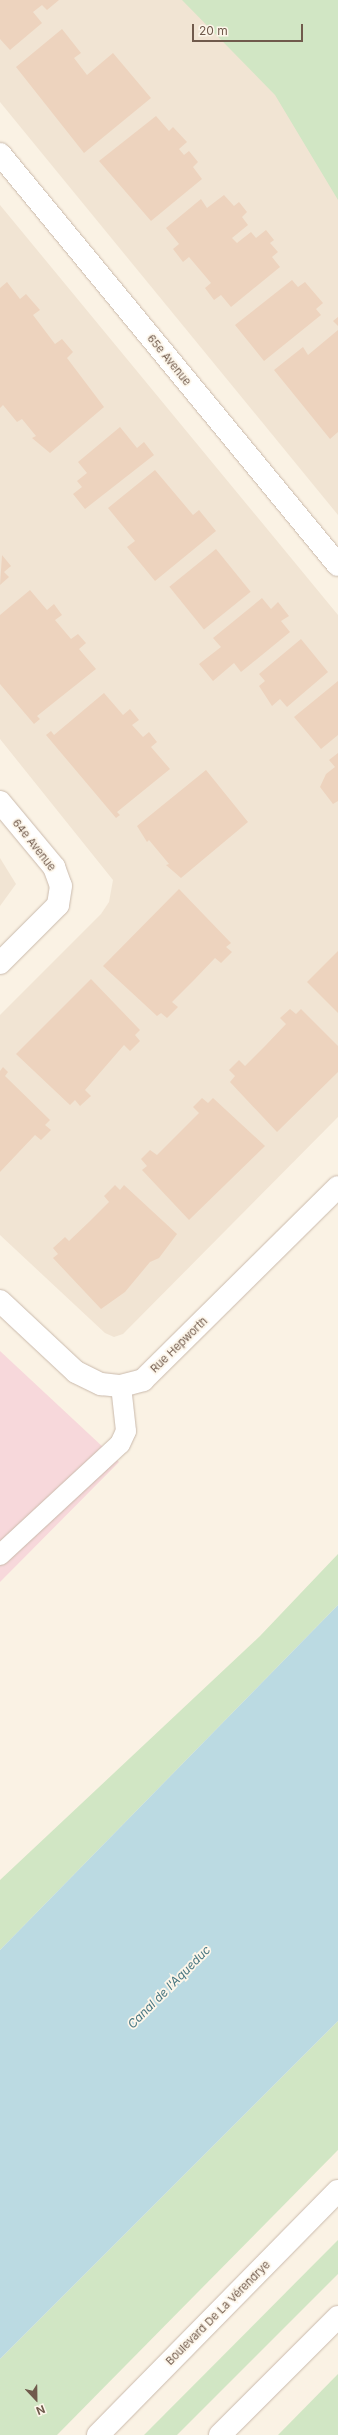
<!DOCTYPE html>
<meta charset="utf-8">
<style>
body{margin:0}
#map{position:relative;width:338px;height:2435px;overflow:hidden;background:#faf2e4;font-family:Inter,sans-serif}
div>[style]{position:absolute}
.residential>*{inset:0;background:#f1e4d3}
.medical>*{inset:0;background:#f7d8db}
.green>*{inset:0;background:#d1e6c4}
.water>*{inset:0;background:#bbdae2}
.building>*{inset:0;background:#edd3be;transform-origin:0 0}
.roads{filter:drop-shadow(0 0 1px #cabaac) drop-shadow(0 0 1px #cabaac)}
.lane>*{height:20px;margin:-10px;padding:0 10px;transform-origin:10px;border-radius:10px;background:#fff}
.street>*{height:22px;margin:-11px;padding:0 11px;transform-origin:11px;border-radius:11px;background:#fff}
.secondary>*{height:22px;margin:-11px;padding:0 11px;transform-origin:11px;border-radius:11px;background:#fff}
span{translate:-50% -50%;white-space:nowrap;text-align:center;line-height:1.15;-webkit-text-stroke:3.5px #fdf6ea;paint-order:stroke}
.street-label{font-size:11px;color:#705a4c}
.water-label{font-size:12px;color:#487681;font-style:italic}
.north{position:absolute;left:16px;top:2379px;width:40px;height:40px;-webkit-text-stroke:3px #fdf6ea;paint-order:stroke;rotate:158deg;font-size:11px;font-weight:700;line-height:16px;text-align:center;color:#705a4c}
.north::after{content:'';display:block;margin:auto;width:14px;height:18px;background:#705a4c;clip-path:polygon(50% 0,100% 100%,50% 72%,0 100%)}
.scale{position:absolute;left:192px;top:24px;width:111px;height:18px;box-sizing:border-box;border:2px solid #705a4c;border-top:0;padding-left:5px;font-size:12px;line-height:14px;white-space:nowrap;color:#705a4c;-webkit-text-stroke:3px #fdf6ea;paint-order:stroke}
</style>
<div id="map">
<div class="residential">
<div style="clip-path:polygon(0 0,338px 0,338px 515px,0 102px)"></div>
<div style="clip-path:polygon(0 205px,338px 615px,338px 1117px,123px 1334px,114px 1337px,105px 1333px,0 1235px,0 1015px,101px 914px,109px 902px,113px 880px,0 739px)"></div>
<div style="clip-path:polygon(0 858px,16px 884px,0 906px)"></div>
</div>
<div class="medical">
<div style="clip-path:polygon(0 1351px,119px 1462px,0 1582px)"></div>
</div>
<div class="green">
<div style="clip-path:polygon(182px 0,338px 0,338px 200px,275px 95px)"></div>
<div style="clip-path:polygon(338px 1554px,338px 1605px,0 1950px,0 1880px,260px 1636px)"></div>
<div style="clip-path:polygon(338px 2021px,338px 2150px,57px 2435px,0 2435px,0 2359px)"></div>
<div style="clip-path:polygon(338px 2240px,338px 2274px,177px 2435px,144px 2435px)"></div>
<div style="clip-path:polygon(338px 2374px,338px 2435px,278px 2435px)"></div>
</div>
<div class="water">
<div style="clip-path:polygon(338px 1605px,338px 2021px,0 2359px,0 1950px)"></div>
</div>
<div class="building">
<div style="clip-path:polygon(0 0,59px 0,47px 10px,42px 5px,33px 12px,42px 23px,10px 50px,0 39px)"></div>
<div style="clip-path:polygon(62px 29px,81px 53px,74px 58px,87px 75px,113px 53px,151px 98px,84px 153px,16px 67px)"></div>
<div style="clip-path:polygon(156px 116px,169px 131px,173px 127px,187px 142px,179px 149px,184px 155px,189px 151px,198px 162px,193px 167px,202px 179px,151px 221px,99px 161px)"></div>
<div style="clip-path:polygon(224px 195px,234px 206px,239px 202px,247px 212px,242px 217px,248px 225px,232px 238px,237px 243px,251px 232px,256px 238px,266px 230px,274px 240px,270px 243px,278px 252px,272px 257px,280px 267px,231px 307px,221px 295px,214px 300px,205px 288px,211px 283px,189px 257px,183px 262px,173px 249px,179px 244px,166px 228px,201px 199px,207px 208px)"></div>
<div style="clip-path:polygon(292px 280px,298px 287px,305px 282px,323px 303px,316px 309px,321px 315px,264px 361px,235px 325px)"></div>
<div style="clip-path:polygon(7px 282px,20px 299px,26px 294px,40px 310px,33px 315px,55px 344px,62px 339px,73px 352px,67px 358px,104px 407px,50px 453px,32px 438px,36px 436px,22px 419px,17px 422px,3px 405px,0 408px,0 288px)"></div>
<div style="clip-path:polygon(338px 317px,338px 326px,333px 321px)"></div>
<div style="clip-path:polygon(338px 330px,338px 432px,330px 439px,274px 370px,303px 347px,308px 355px)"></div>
<div style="clip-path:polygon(120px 427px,137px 448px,144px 442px,154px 455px,85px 509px,73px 494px,82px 487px,77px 481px,87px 473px,78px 462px)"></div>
<div style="clip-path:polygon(155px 470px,193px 515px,199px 510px,216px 531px,155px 581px,127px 547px,135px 541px,108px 508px)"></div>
<div style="left:216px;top:549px;width:55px;height:60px;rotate:51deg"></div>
<div style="clip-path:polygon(2px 555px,11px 566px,4px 572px,9px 577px,0 585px)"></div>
<div style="clip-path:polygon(30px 590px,47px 610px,54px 604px,62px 615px,55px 620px,71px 639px,78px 634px,86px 643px,79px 649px,96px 669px,37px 716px,40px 719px,34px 724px,0 684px,0 615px)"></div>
<div style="clip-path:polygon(262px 598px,271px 609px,278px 602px,289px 616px,281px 621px,290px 632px,241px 672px,234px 663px,213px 681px,199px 664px,221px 647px,213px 638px)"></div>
<div style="clip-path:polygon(301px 639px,328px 672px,287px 707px,280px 699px,272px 706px,259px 686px,265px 681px,259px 674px)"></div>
<div style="clip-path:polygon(338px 681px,338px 735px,321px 749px,294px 717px)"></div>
<div style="clip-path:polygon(104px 693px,123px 715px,130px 709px,139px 720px,132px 725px,143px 737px,149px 732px,157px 742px,151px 747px,170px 769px,117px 812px,120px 815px,116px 818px,46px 735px,51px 731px,54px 735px)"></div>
<div style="clip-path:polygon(338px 753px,338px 801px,333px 804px,320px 787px,326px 774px,335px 767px,329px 760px)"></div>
<div style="clip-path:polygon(206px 770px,248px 822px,181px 878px,166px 865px,169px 864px,149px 840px,147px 842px,137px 826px)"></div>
<div style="clip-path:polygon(179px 889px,231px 943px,226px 947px,232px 952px,221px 963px,215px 958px,194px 980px,172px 1002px,178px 1007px,167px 1018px,161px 1013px,157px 1016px,103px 966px)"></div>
<div style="clip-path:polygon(338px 951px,338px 1013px,307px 982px)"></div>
<div style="clip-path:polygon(91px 979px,140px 1030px,135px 1035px,140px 1041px,130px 1051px,124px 1045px,85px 1090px,91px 1096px,80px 1106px,75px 1100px,70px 1105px,16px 1054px)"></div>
<div style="clip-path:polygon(290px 1009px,296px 1014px,301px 1009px,338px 1046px,338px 1072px,277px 1132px,230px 1082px,235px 1076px,229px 1070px,239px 1060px,245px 1066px,266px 1045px,286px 1024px,280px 1018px)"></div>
<div style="clip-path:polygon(3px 1067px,8px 1072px,5px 1076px,50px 1120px,45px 1125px,51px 1130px,41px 1140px,35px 1135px,0 1172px,0 1071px)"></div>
<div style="clip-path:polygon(202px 1098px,208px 1103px,213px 1098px,265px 1146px,189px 1220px,142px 1170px,147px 1166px,141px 1159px,150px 1150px,157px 1155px,199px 1113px,193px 1107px)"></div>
<div style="clip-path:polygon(115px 1185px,120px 1190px,124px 1185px,177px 1234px,159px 1258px,150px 1262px,125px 1292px,101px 1309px,53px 1258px,58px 1254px,53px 1248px,65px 1237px,69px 1241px,89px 1222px,109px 1202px,104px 1196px)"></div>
</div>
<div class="roads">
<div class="lane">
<div style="left:0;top:1555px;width:163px;rotate:-42.8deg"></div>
<div style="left:120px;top:1444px;width:14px;rotate:-65deg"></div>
<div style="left:126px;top:1431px;width:45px;rotate:-96.3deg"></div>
</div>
<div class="street">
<div style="left:0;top:154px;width:532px;rotate:50.57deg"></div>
<div style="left:0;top:802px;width:85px;rotate:50.3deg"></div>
<div style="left:54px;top:867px;width:20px;rotate:70deg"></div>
<div style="left:61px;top:886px;width:19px;rotate:99deg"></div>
<div style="left:58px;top:905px;width:82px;rotate:135deg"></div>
<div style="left:0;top:1301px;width:104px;rotate:43.1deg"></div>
<div style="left:76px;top:1372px;width:28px;rotate:26deg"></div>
<div style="left:101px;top:1384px;width:20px;rotate:6deg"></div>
<div style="left:121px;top:1386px;width:23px;rotate:-15deg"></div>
<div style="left:143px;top:1380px;width:274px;rotate:-44.7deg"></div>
</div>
<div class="secondary">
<div style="left:98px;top:2435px;width:342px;rotate:-45.5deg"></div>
<div style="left:220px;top:2435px;width:167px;rotate:-45deg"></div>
</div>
</div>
<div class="street-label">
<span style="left:169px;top:360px;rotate:51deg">65e Avenue</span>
<span style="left:34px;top:845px;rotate:52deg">64e Avenue</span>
<span style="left:179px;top:1345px;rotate:-44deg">Rue Hepworth</span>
<span style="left:218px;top:2313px;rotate:-45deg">Boulevard De La Vérendrye</span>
</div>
<div class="water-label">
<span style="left:169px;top:1987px;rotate:-45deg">Canal de l'Aqueduc</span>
</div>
<div class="north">N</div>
<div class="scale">20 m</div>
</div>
